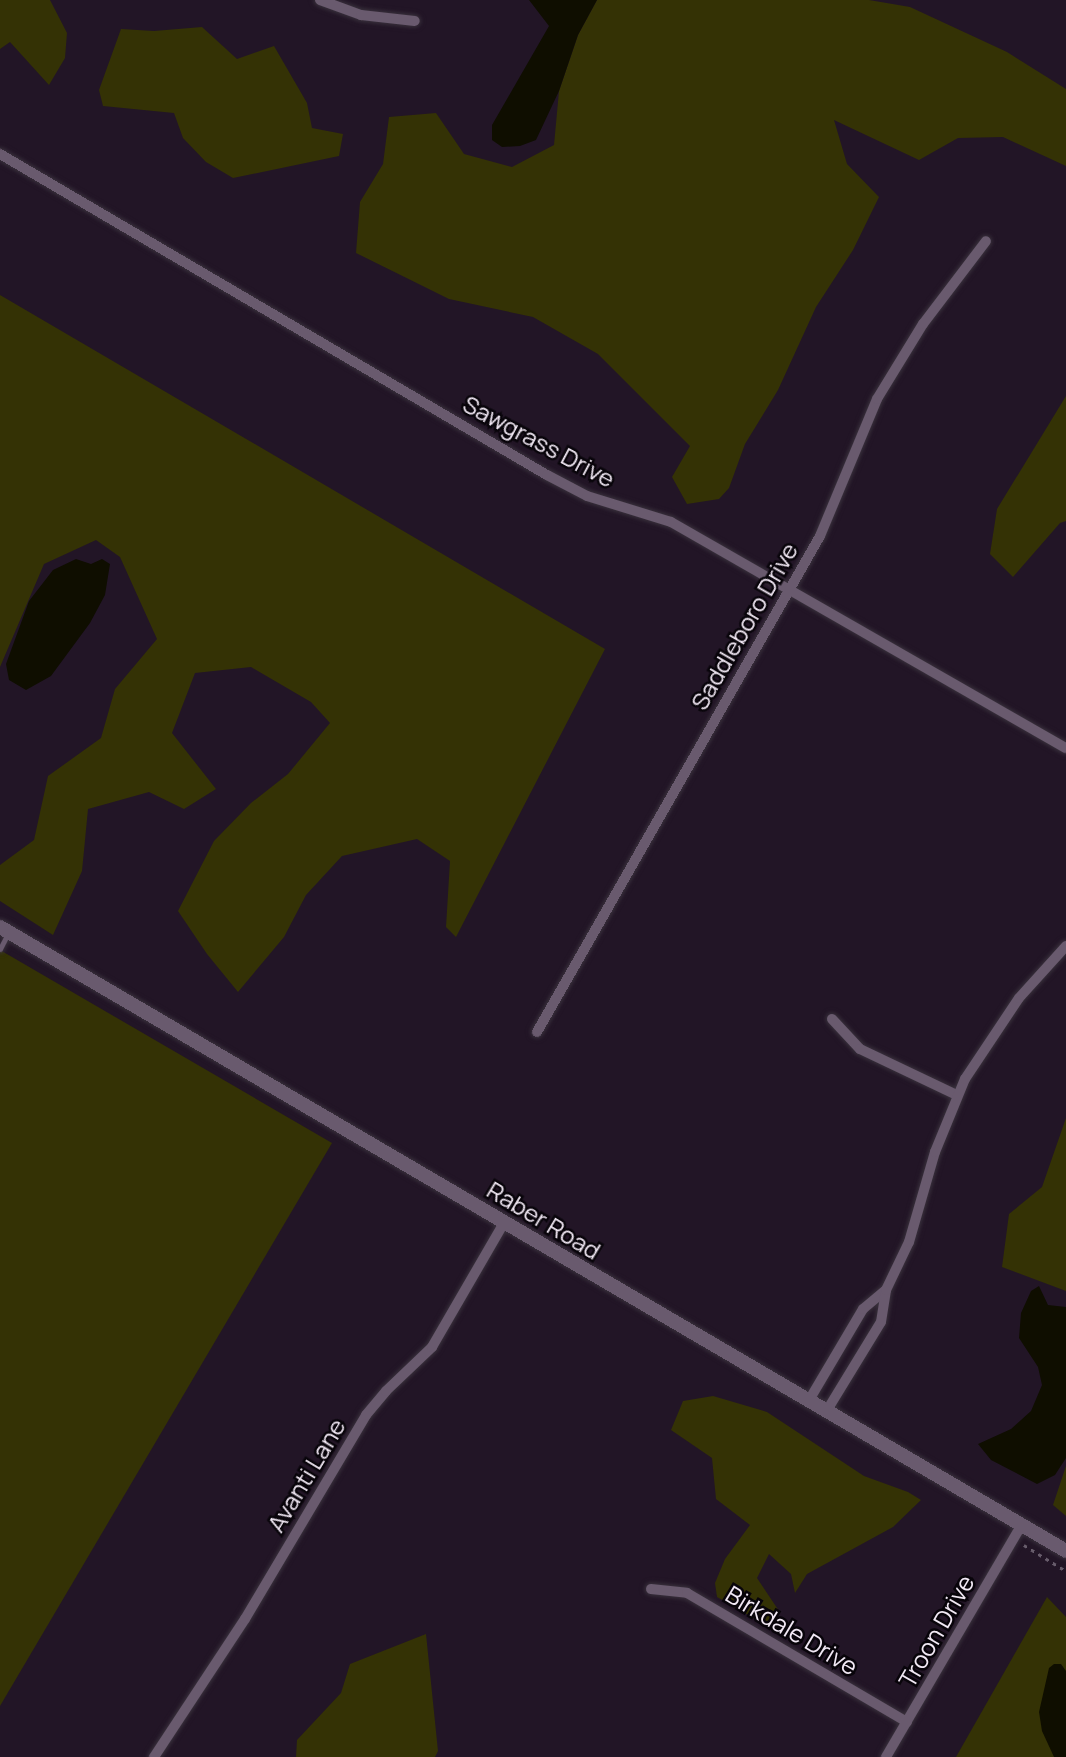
<!DOCTYPE html>
<style>
body{margin:0}
#map{position:relative;width:1066px;height:1757px;overflow:hidden;background:#221526;font-family:Manrope,sans-serif}
div>[style]{position:absolute}
.green>*{inset:0;background:#343205}
.water>*{inset:0;background:#0f0e00}
.path>*{height:2.5px;margin-top:-1.25px;transform-origin:0;background:repeating-linear-gradient(90deg,#675c6b 0 3.5px,transparent 0 8.5px)}
.roads{filter:drop-shadow(0 0 2px #39313c) drop-shadow(0 0 2px #39313c)}
.service>*{height:5px;margin:-2.5px;padding:0 2.5px;transform-origin:2.5px;border-radius:2.5px;background:#695a6e}
.minor>*{height:10px;margin:-5px;padding:0 5px;transform-origin:5px;border-radius:5px;background:#695a6e}
.tertiary>*{height:14px;margin:-7px;padding:0 7px;transform-origin:7px;border-radius:7px;background:#695a6e}
span{translate:-50% -50%;white-space:nowrap;text-align:center;line-height:1.15;-webkit-text-stroke:5px #08040a;paint-order:stroke}
.street-label{font-size:24px;color:#f1e8f4}
</style>
<div id="map">
<div class="green">
<div style="clip-path:polygon(0 0,50px 0,67px 33px,65px 58px,49px 85px,10px 42px,0 49px)"></div>
<div style="clip-path:polygon(597px 0,869px 0,910px 7px,1007px 52px,1066px 89px,1066px 166px,1003px 137px,958px 138px,919px 160px,834px 120px,847px 164px,879px 197px,853px 250px,816px 307px,778px 390px,745px 444px,729px 488px,719px 499px,687px 504px,672px 477px,690px 446px,598px 354px,533px 317px,449px 299px,356px 253px,360px 202px,383px 164px,389px 117px,436px 113px,464px 154px,512px 167px,554px 145px,559px 91px,578px 35px)"></div>
<div style="clip-path:polygon(202px 27px,237px 59px,274px 46px,307px 103px,312px 128px,343px 134px,339px 156px,233px 178px,206px 162px,183px 138px,174px 113px,103px 106px,99px 90px,121px 29px,154px 31px)"></div>
<div style="clip-path:polygon(0 295px,605px 649px,456px 937px,446px 927px,450px 861px,417px 839px,342px 856px,306px 895px,284px 937px,238px 992px,207px 954px,178px 911px,214px 841px,251px 803px,288px 774px,330px 723px,311px 702px,251px 667px,195px 673px,172px 733px,216px 789px,184px 809px,149px 792px,88px 809px,82px 871px,53px 935px,0 901px,0 865px,34px 840px,48px 776px,101px 738px,115px 689px,157px 639px,120px 557px,96px 540px,44px 564px,0 667px)"></div>
<div style="clip-path:polygon(1066px 396px,1066px 521px,1060px 523px,1013px 577px,990px 554px,997px 509px)"></div>
<div style="clip-path:polygon(0 950px,332px 1143px,0 1706px)"></div>
<div style="clip-path:polygon(1066px 1118px,1066px 1291px,1002px 1267px,1009px 1214px,1042px 1187px)"></div>
<div style="clip-path:polygon(713px 1396px,767px 1412px,864px 1476px,908px 1492px,921px 1500px,893px 1527px,807px 1574px,795px 1593px,791px 1574px,769px 1554px,757px 1578px,779px 1611px,771px 1628px,717px 1597px,715px 1583px,725px 1559px,750px 1525px,716px 1499px,712px 1458px,671px 1430px,683px 1401px)"></div>
<div style="clip-path:polygon(1066px 1466px,1066px 1516px,1053px 1505px)"></div>
<div style="clip-path:polygon(1047px 1597px,1066px 1617px,1066px 1757px,956px 1757px)"></div>
<div style="clip-path:polygon(426px 1634px,438px 1751px,435px 1757px,296px 1757px,297px 1740px,341px 1693px,350px 1664px)"></div>
</div>
<div class="water">
<div style="clip-path:polygon(529px 0,597px 0,578px 35px,559px 91px,536px 140px,520px 146px,502px 147px,492px 140px,492px 125px,549px 26px)"></div>
<div style="clip-path:polygon(76px 559px,91px 564px,102px 559px,110px 564px,105px 595px,90px 623px,51px 676px,26px 690px,9px 680px,6px 664px,29px 601px,53px 570px)"></div>
<div style="clip-path:polygon(1039px 1286px,1048px 1305px,1066px 1307px,1066px 1458px,1055px 1475px,1037px 1484px,991px 1460px,978px 1444px,1011px 1429px,1031px 1411px,1042px 1385px,1038px 1367px,1019px 1338px,1021px 1313px,1031px 1291px)"></div>
<div style="clip-path:polygon(1054px 1664px,1061px 1664px,1066px 1671px,1066px 1757px,1054px 1757px,1042px 1731px,1039px 1712px,1049px 1668px)"></div>
</div>
<div class="path">
<div style="left:1024px;top:1545px;width:49px;rotate:31.8deg"></div>
</div>
<div class="roads">
<div class="service">
<div style="left:0;top:949px;width:18px;rotate:-63deg"></div>
</div>
<div class="minor">
<div style="left:320px;top:0;width:44px;rotate:20.1deg"></div>
<div style="left:361px;top:15px;width:54px;rotate:6.3deg"></div>
<div style="left:0;top:154px;width:634px;rotate:30.41deg"></div>
<div style="left:547px;top:475px;width:45px;rotate:27.7deg"></div>
<div style="left:587px;top:496px;width:88px;rotate:17.2deg"></div>
<div style="left:671px;top:522px;width:455px;rotate:29.8deg"></div>
<div style="left:832px;top:1019px;width:41px;rotate:47deg"></div>
<div style="left:860px;top:1049px;width:107px;rotate:25.4deg"></div>
<div style="left:537px;top:1032px;width:571px;rotate:-60.29deg"></div>
<div style="left:820px;top:536px;width:148px;rotate:-67.4deg"></div>
<div style="left:877px;top:399px;width:88px;rotate:-58.5deg"></div>
<div style="left:923px;top:324px;width:104px;rotate:-52.8deg"></div>
<div style="left:808px;top:1402px;width:108px;rotate:-59.4deg"></div>
<div style="left:863px;top:1309px;width:30px;rotate:-40deg"></div>
<div style="left:826px;top:1412px;width:105px;rotate:-58.6deg"></div>
<div style="left:881px;top:1322px;width:32px;rotate:-81deg"></div>
<div style="left:886px;top:1290px;width:53px;rotate:-64.4deg"></div>
<div style="left:909px;top:1242px;width:94px;rotate:-73.9deg"></div>
<div style="left:935px;top:1152px;width:79px;rotate:-67.7deg"></div>
<div style="left:965px;top:1079px;width:97px;rotate:-56.3deg"></div>
<div style="left:1019px;top:998px;width:70px;rotate:-47.9deg"></div>
<div style="left:651px;top:1589px;width:36px;rotate:6deg"></div>
<div style="left:687px;top:1593px;width:255px;rotate:30.4deg"></div>
<div style="left:154px;top:1757px;width:165px;rotate:-56.6deg"></div>
<div style="left:245px;top:1619px;width:237px;rotate:-59.3deg"></div>
<div style="left:366px;top:1415px;width:31px;rotate:-50deg"></div>
<div style="left:386px;top:1391px;width:64px;rotate:-43.7deg"></div>
<div style="left:432px;top:1347px;width:143px;rotate:-59.9deg"></div>
<div style="left:886px;top:1757px;width:268px;rotate:-59.7deg"></div>
</div>
<div class="tertiary">
<div style="left:0;top:927px;width:1235px;rotate:30.34deg"></div>
</div>
</div>
<div class="street-label">
<span style="left:539px;top:441px;rotate:28deg">Sawgrass Drive</span>
<span style="left:744px;top:626px;rotate:-60deg">Saddleboro Drive</span>
<span style="left:544px;top:1220px;rotate:31deg">Raber Road</span>
<span style="left:306px;top:1475px;rotate:-59deg">Avanti Lane</span>
<span style="left:792px;top:1630px;rotate:31deg">Birkdale Drive</span>
<span style="left:936px;top:1631px;rotate:-60deg">Troon Drive</span>
</div>
</div>
